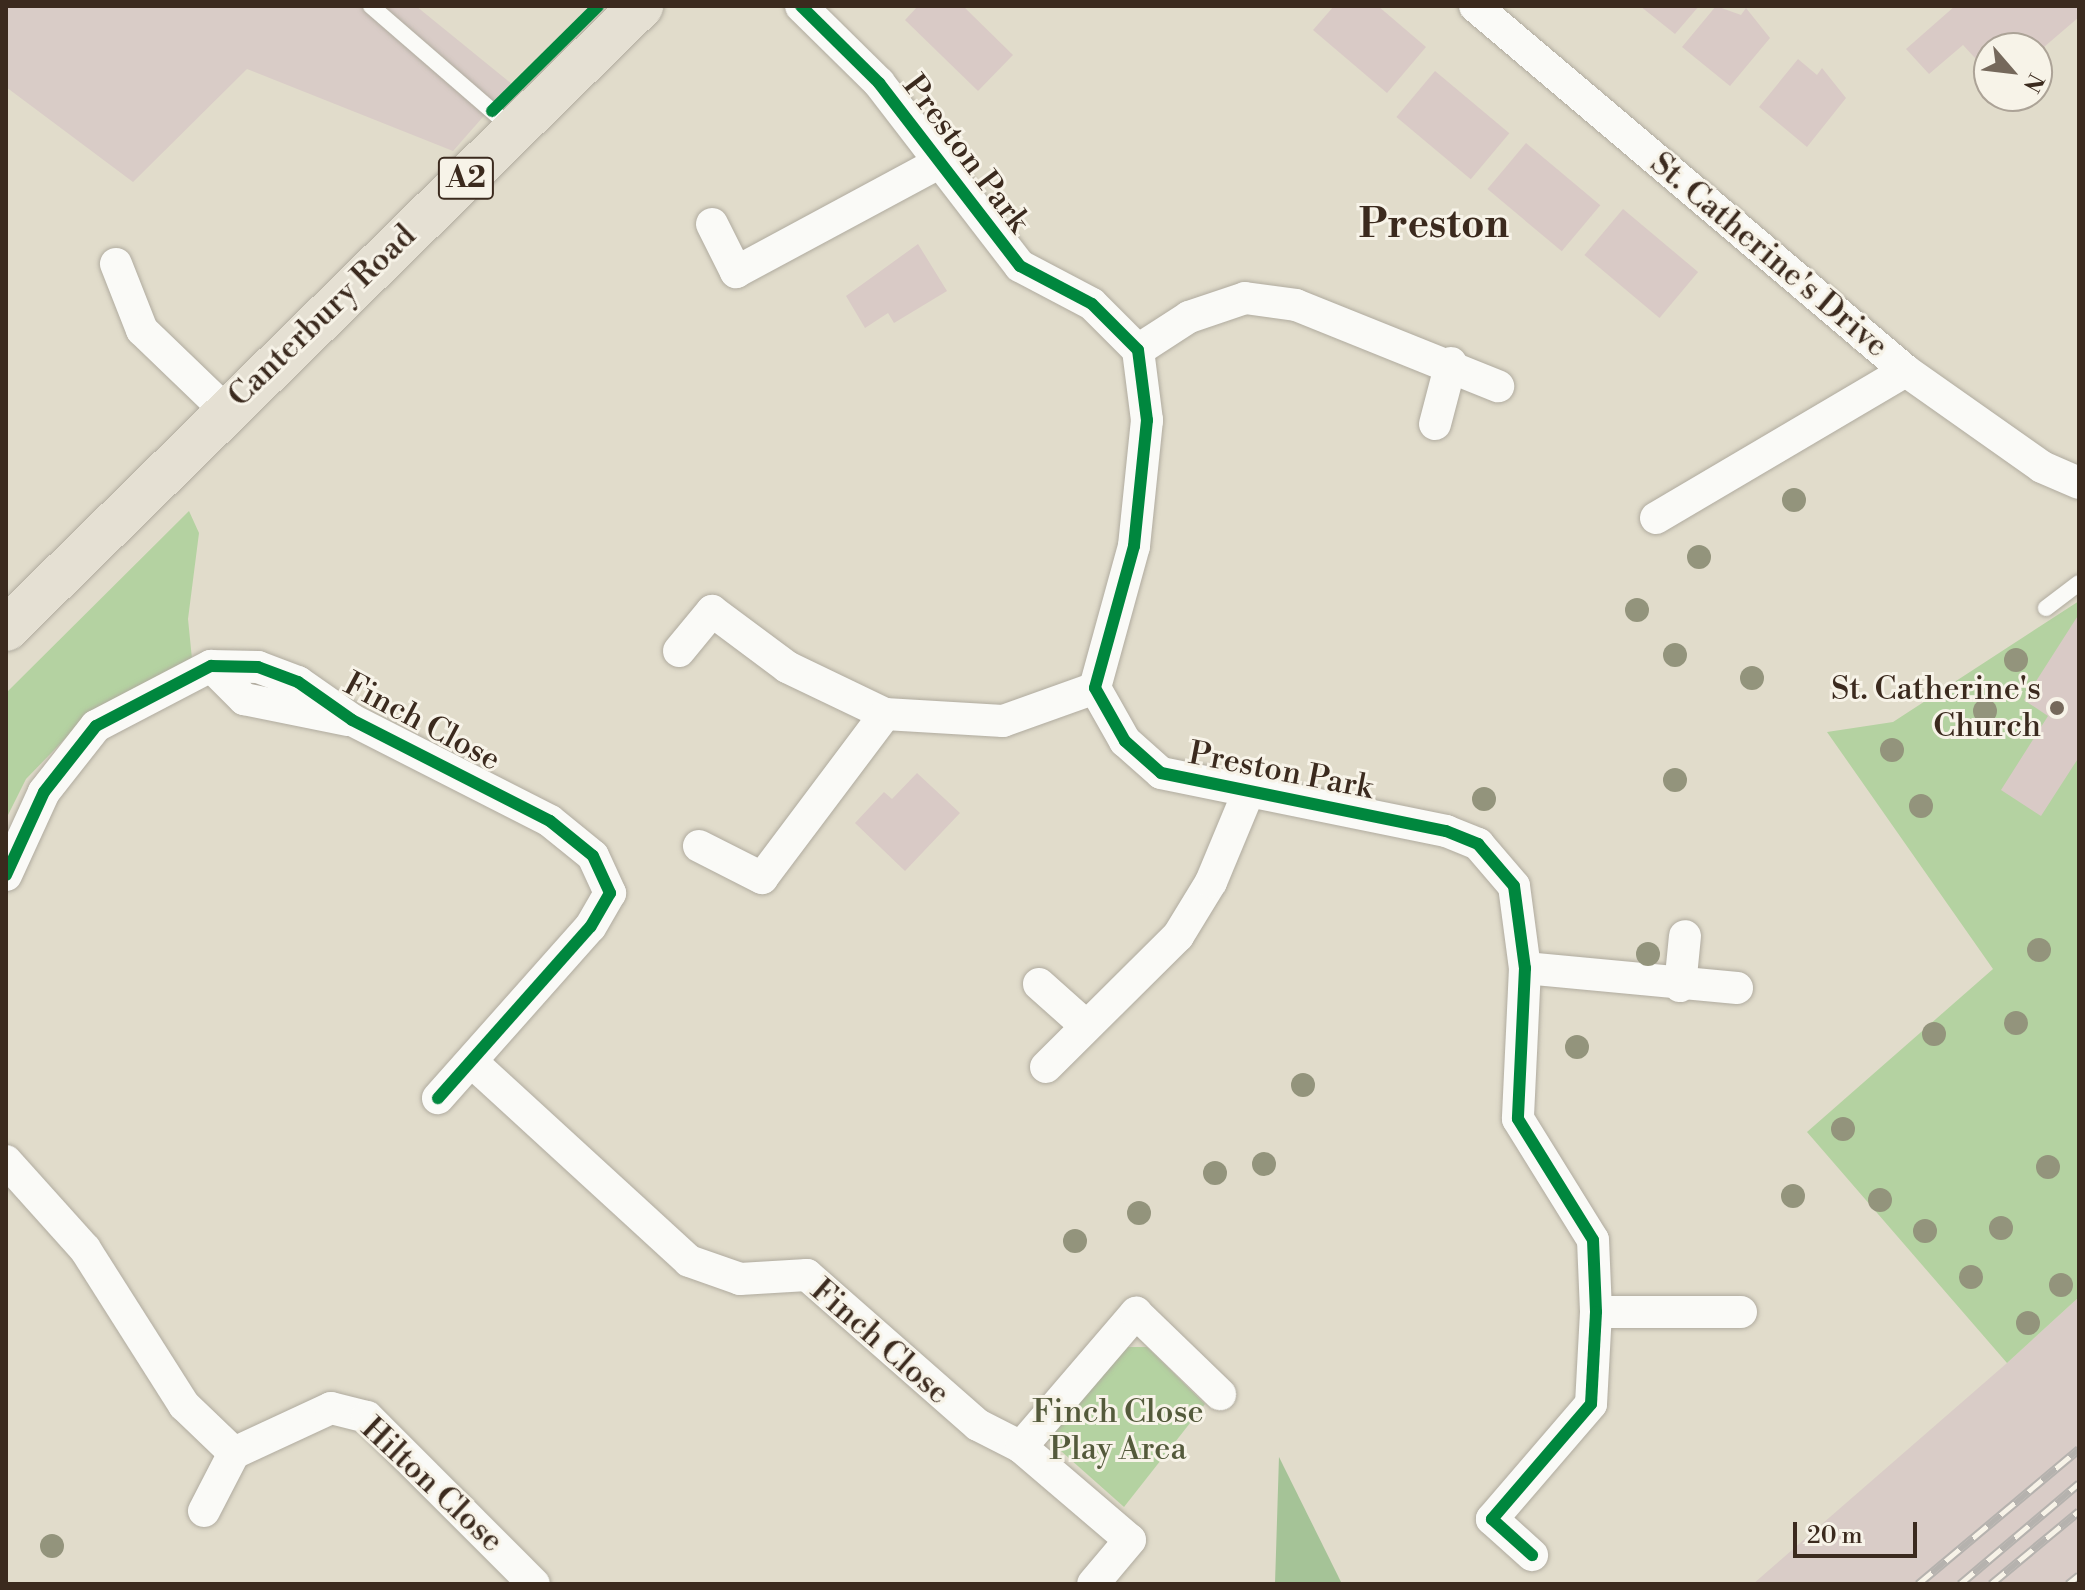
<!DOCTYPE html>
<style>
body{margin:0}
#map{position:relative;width:2085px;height:1590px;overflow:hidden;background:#e1dccb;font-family:"Libre Bodoni",serif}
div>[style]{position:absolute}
.industrial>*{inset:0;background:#d9ccc7}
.green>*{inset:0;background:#b4d2a1}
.forest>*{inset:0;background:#a5c397}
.building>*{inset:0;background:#d9cac6;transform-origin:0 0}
.roads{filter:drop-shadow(0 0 2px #b0ab9f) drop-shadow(0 0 2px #b0ab9f)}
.service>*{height:16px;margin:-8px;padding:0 8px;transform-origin:8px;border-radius:8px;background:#fafaf7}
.minor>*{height:32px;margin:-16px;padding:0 16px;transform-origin:16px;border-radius:16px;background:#fafaf7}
.primary>*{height:44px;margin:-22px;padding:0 22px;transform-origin:22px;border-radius:22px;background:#e5e0d3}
.rail>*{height:9px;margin-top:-4.5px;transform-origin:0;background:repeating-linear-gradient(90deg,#f7f3e8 0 18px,#b5b2ae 0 36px);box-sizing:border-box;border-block:2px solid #b5b2ae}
.cycleway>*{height:12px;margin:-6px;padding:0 6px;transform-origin:6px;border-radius:6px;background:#00873e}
.trees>*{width:24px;height:24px;margin:-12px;border-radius:50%;background:#93947c}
.dots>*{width:22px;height:22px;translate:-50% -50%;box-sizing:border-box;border:4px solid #f7f3e8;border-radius:50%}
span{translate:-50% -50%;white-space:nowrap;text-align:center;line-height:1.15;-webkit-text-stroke:6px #f7f3e8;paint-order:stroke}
.shield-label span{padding:2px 6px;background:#f7f3e8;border:2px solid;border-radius:6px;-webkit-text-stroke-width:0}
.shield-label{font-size:30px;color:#3b2a1e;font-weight:700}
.street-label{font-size:32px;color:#3b2a1e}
.poi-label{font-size:32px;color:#3b2a1e}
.right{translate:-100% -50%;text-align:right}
.park-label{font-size:32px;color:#545a3b}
.district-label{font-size:40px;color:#3b2a1e;font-weight:700}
.frame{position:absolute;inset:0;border:8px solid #3b2a1e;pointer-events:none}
.north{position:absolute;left:1973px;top:32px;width:80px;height:80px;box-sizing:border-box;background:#f7f3e8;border:2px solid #aca397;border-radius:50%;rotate:118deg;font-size:22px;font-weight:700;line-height:32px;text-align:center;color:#3b2a1e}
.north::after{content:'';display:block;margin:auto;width:28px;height:36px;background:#75685b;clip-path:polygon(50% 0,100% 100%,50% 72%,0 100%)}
.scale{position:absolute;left:1793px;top:1522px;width:124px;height:36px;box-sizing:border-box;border:4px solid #3b2a1e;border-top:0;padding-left:10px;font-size:24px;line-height:28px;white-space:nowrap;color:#3b2a1e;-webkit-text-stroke:6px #f7f3e8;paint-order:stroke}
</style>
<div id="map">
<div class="industrial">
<div style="clip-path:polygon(6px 6px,416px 6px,512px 84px,453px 151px,247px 69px,133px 182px,6px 87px)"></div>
<div style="clip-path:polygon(2079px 1297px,2079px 1584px,1753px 1584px,2007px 1363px)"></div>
</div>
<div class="green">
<div style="clip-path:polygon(189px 511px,199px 533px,188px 619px,192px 659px,90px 713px,26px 779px,6px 819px,6px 693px)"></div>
<div style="clip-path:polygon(2079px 601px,2079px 1297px,2007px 1363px,1807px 1132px,1993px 969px,1827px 732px,1893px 722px)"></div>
<div style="clip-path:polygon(1125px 1347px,1147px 1347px,1205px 1404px,1124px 1507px,1043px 1435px)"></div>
</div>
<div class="forest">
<div style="clip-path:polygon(1279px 1457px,1342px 1584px,1275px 1584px)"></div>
</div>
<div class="building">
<div style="clip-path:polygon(918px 6px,963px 6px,1013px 55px,978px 91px,905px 20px)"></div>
<div style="clip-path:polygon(1334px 6px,1378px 6px,1426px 47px,1387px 93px,1313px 30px)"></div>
<div style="clip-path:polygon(1640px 6px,1699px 6px,1675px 34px)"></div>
<div style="clip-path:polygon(1716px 6px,1741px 15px,1746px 8px,1770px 38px,1730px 86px,1682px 47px)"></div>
<div style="clip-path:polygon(1955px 6px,2079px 6px,2079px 17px,2037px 53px,1987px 47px,1975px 58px,1963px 45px,1929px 74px,1906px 49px)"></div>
<div style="clip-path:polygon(1798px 59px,1817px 75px,1822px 68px,1846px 98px,1807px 147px,1759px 107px)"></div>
<div style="left:1435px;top:71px;width:97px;height:60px;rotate:40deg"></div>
<div style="left:1526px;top:143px;width:97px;height:60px;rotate:40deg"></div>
<div style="left:1623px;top:209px;width:98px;height:60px;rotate:40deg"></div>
<div style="clip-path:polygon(918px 244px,947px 291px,894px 323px,888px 313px,865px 328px,846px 296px)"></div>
<div style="clip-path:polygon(2079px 614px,2079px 757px,2041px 816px,2001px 790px,2048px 716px,2024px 700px)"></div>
<div style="clip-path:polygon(917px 773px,960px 813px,905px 871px,855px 823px,884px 792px,892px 799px)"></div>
</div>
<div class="roads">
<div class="service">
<div style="left:371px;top:6px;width:189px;rotate:40.9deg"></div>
<div style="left:2046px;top:608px;width:41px;rotate:-37.1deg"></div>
</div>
<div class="minor">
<div style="left:801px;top:6px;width:110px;rotate:44.6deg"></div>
<div style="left:879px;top:83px;width:231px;rotate:52.4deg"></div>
<div style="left:1020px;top:266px;width:81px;rotate:27.8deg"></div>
<div style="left:1092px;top:304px;width:65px;rotate:45deg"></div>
<div style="left:1138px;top:350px;width:71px;rotate:82.7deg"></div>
<div style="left:1147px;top:420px;width:127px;rotate:95.9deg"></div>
<div style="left:1134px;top:546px;width:147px;rotate:105.4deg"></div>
<div style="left:1095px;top:688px;width:61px;rotate:60.5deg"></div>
<div style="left:1125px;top:741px;width:48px;rotate:41.6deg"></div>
<div style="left:1161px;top:773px;width:291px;rotate:11.5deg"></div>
<div style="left:1446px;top:831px;width:35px;rotate:22deg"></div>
<div style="left:1478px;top:844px;width:55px;rotate:49.4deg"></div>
<div style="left:1514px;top:886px;width:83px;rotate:82.4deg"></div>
<div style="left:1525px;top:968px;width:151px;rotate:92.7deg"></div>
<div style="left:1518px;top:1119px;width:142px;rotate:58.2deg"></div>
<div style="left:1593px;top:1240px;width:72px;rotate:87.6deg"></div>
<div style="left:1596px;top:1312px;width:92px;rotate:93.1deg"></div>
<div style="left:1591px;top:1404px;width:152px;rotate:130.7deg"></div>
<div style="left:1492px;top:1519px;width:54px;rotate:42deg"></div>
<div style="left:1475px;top:6px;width:565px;rotate:40.26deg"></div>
<div style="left:1906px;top:371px;width:166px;rotate:35.2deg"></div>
<div style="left:2042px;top:467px;width:40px;rotate:23.4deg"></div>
<div style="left:712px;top:224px;width:54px;rotate:63.4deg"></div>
<div style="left:736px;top:272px;width:234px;rotate:-28.3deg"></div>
<div style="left:116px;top:264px;width:71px;rotate:68.5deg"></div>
<div style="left:142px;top:330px;width:115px;rotate:43.9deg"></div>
<div style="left:1138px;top:350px;width:61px;rotate:-32.9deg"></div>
<div style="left:1189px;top:317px;width:59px;rotate:-18.7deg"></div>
<div style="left:1245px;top:298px;width:51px;rotate:7.8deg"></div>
<div style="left:1296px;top:305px;width:218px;rotate:21.9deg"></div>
<div style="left:1435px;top:424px;width:63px;rotate:-75.3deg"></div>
<div style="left:1656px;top:518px;width:290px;rotate:-30.5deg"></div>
<div style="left:679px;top:651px;width:52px;rotate:-50.5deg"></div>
<div style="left:712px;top:611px;width:94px;rotate:36.7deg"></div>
<div style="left:787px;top:667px;width:109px;rotate:25.6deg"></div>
<div style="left:885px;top:714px;width:118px;rotate:3.4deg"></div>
<div style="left:1003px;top:721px;width:98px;rotate:-19.7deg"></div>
<div style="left:211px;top:666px;width:47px;rotate:45deg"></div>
<div style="left:244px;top:699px;width:106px;rotate:11.4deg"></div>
<div style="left:699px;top:846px;width:71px;rotate:26.9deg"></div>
<div style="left:762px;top:878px;width:205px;rotate:-53.1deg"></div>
<div style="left:6px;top:875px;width:91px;rotate:-65.4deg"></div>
<div style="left:44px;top:792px;width:84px;rotate:-51.8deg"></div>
<div style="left:96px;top:726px;width:130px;rotate:-27.6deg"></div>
<div style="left:211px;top:666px;width:47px;rotate:1.2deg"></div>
<div style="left:258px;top:667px;width:43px;rotate:20.6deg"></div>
<div style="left:298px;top:682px;width:66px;rotate:35.1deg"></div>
<div style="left:352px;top:720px;width:222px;rotate:27deg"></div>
<div style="left:550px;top:821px;width:55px;rotate:39.1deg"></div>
<div style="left:593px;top:856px;width:41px;rotate:65.3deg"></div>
<div style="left:610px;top:893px;width:39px;rotate:120deg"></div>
<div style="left:590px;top:927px;width:229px;rotate:131.6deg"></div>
<div style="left:1525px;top:968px;width:213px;rotate:5.4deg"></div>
<div style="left:1039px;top:984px;width:62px;rotate:41.7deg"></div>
<div style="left:1680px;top:986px;width:50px;rotate:-84.3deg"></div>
<div style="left:472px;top:1062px;width:294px;rotate:42.5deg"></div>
<div style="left:689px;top:1261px;width:54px;rotate:19.4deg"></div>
<div style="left:740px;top:1279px;width:67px;rotate:-3.4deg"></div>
<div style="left:807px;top:1275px;width:227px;rotate:41.3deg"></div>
<div style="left:978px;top:1425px;width:48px;rotate:27.1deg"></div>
<div style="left:1021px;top:1447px;width:143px;rotate:40.5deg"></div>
<div style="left:1130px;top:1540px;width:57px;rotate:130.1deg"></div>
<div style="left:1046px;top:1067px;width:186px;rotate:-44.8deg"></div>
<div style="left:1178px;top:936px;width:63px;rotate:-58.6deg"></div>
<div style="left:1211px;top:882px;width:96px;rotate:-67.4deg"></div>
<div style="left:6px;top:1161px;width:118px;rotate:48.1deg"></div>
<div style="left:85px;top:1249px;width:185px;rotate:57.6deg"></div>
<div style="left:184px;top:1405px;width:69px;rotate:43.8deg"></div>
<div style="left:234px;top:1453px;width:107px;rotate:-24.9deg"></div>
<div style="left:331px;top:1408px;width:37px;rotate:14deg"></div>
<div style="left:367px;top:1417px;width:236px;rotate:45deg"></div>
<div style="left:1596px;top:1312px;width:145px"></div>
<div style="left:1021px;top:1447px;width:177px;rotate:-49.4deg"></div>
<div style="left:1136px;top:1313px;width:117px;rotate:44deg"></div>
<div style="left:204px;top:1511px;width:65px;rotate:-62.7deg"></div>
</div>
<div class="primary">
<div style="left:6px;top:629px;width:890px;rotate:-44.45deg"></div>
</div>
</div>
<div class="rail">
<div style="left:1918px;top:1584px;width:210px;rotate:-40deg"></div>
<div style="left:1960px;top:1584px;width:156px;rotate:-40.3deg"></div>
<div style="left:1991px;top:1584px;width:114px;rotate:-39.7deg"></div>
<div style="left:2068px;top:1584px;width:14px;rotate:-39deg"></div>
</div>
<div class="cycleway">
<div style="left:801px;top:6px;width:110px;rotate:44.6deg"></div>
<div style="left:879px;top:83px;width:231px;rotate:52.4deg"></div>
<div style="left:1020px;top:266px;width:81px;rotate:27.8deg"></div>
<div style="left:1092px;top:304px;width:65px;rotate:45deg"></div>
<div style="left:1138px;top:350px;width:71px;rotate:82.7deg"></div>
<div style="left:1147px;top:420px;width:127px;rotate:95.9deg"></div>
<div style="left:1134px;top:546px;width:147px;rotate:105.4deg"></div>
<div style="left:1095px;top:688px;width:61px;rotate:60.5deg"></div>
<div style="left:1125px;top:741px;width:48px;rotate:41.6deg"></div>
<div style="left:1161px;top:773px;width:291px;rotate:11.5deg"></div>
<div style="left:1446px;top:831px;width:35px;rotate:22deg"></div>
<div style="left:1478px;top:844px;width:55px;rotate:49.4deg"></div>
<div style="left:1514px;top:886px;width:83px;rotate:82.4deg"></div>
<div style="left:1525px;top:968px;width:151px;rotate:92.7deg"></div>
<div style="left:1518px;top:1119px;width:142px;rotate:58.2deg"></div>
<div style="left:1593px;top:1240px;width:72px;rotate:87.6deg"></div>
<div style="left:1596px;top:1312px;width:92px;rotate:93.1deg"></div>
<div style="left:1591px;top:1404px;width:152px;rotate:130.7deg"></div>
<div style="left:1492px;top:1519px;width:54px;rotate:42deg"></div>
<div style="left:492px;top:111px;width:149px;rotate:-44.7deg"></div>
<div style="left:6px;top:875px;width:91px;rotate:-65.4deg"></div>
<div style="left:44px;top:792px;width:84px;rotate:-51.8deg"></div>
<div style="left:96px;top:726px;width:130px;rotate:-27.6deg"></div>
<div style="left:211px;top:666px;width:47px;rotate:1.2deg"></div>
<div style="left:258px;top:667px;width:43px;rotate:20.6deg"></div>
<div style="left:298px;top:682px;width:66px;rotate:35.1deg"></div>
<div style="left:352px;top:720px;width:222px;rotate:27deg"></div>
<div style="left:550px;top:821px;width:55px;rotate:39.1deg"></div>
<div style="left:593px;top:856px;width:41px;rotate:65.3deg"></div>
<div style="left:610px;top:893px;width:39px;rotate:120deg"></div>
<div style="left:590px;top:927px;width:229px;rotate:131.6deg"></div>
</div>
<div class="trees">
<div style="left:1794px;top:500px"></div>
<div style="left:1699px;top:557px"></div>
<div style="left:1637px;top:610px"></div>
<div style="left:1675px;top:655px"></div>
<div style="left:2016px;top:660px"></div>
<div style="left:1752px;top:678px"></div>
<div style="left:1985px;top:711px"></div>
<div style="left:1892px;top:750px"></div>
<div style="left:1675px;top:780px"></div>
<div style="left:1484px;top:799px"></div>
<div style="left:1921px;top:806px"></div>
<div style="left:2039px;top:950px"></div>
<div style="left:1648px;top:954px"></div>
<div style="left:2016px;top:1023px"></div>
<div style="left:1934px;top:1034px"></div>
<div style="left:1577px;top:1047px"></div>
<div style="left:1303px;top:1085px"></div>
<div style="left:1843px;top:1129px"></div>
<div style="left:1264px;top:1164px"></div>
<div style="left:2048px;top:1167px"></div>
<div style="left:1215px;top:1173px"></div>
<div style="left:1793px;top:1196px"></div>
<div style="left:1880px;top:1200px"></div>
<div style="left:1139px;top:1213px"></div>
<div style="left:2001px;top:1228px"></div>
<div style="left:1925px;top:1231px"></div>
<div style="left:1075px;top:1241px"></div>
<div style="left:1971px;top:1277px"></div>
<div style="left:2061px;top:1285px"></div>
<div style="left:2028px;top:1323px"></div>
<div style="left:52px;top:1546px"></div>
</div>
<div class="dots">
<div style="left:2057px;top:708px;background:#75685b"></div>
</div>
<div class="shield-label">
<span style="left:466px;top:178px">A2</span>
</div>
<div class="street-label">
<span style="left:966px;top:154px;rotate:53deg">Preston Park</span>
<span style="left:1769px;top:255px;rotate:40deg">St. Catherine's Drive</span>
<span style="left:322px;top:316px;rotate:-44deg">Canterbury Road</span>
<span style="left:422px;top:722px;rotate:28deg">Finch Close</span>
<span style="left:1281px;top:771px;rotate:11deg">Preston Park</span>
<span style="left:880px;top:1342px;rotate:41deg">Finch Close</span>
<span style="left:432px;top:1485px;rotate:43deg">Hilton Close</span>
</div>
<div class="poi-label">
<span class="right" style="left:2041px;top:708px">St. Catherine's<br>Church</span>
</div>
<div class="park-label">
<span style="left:1118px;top:1431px">Finch Close<br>Play Area</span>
</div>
<div class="district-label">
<span style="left:1434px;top:225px">Preston</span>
</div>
<div class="frame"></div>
<div class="north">N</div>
<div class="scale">20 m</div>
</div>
